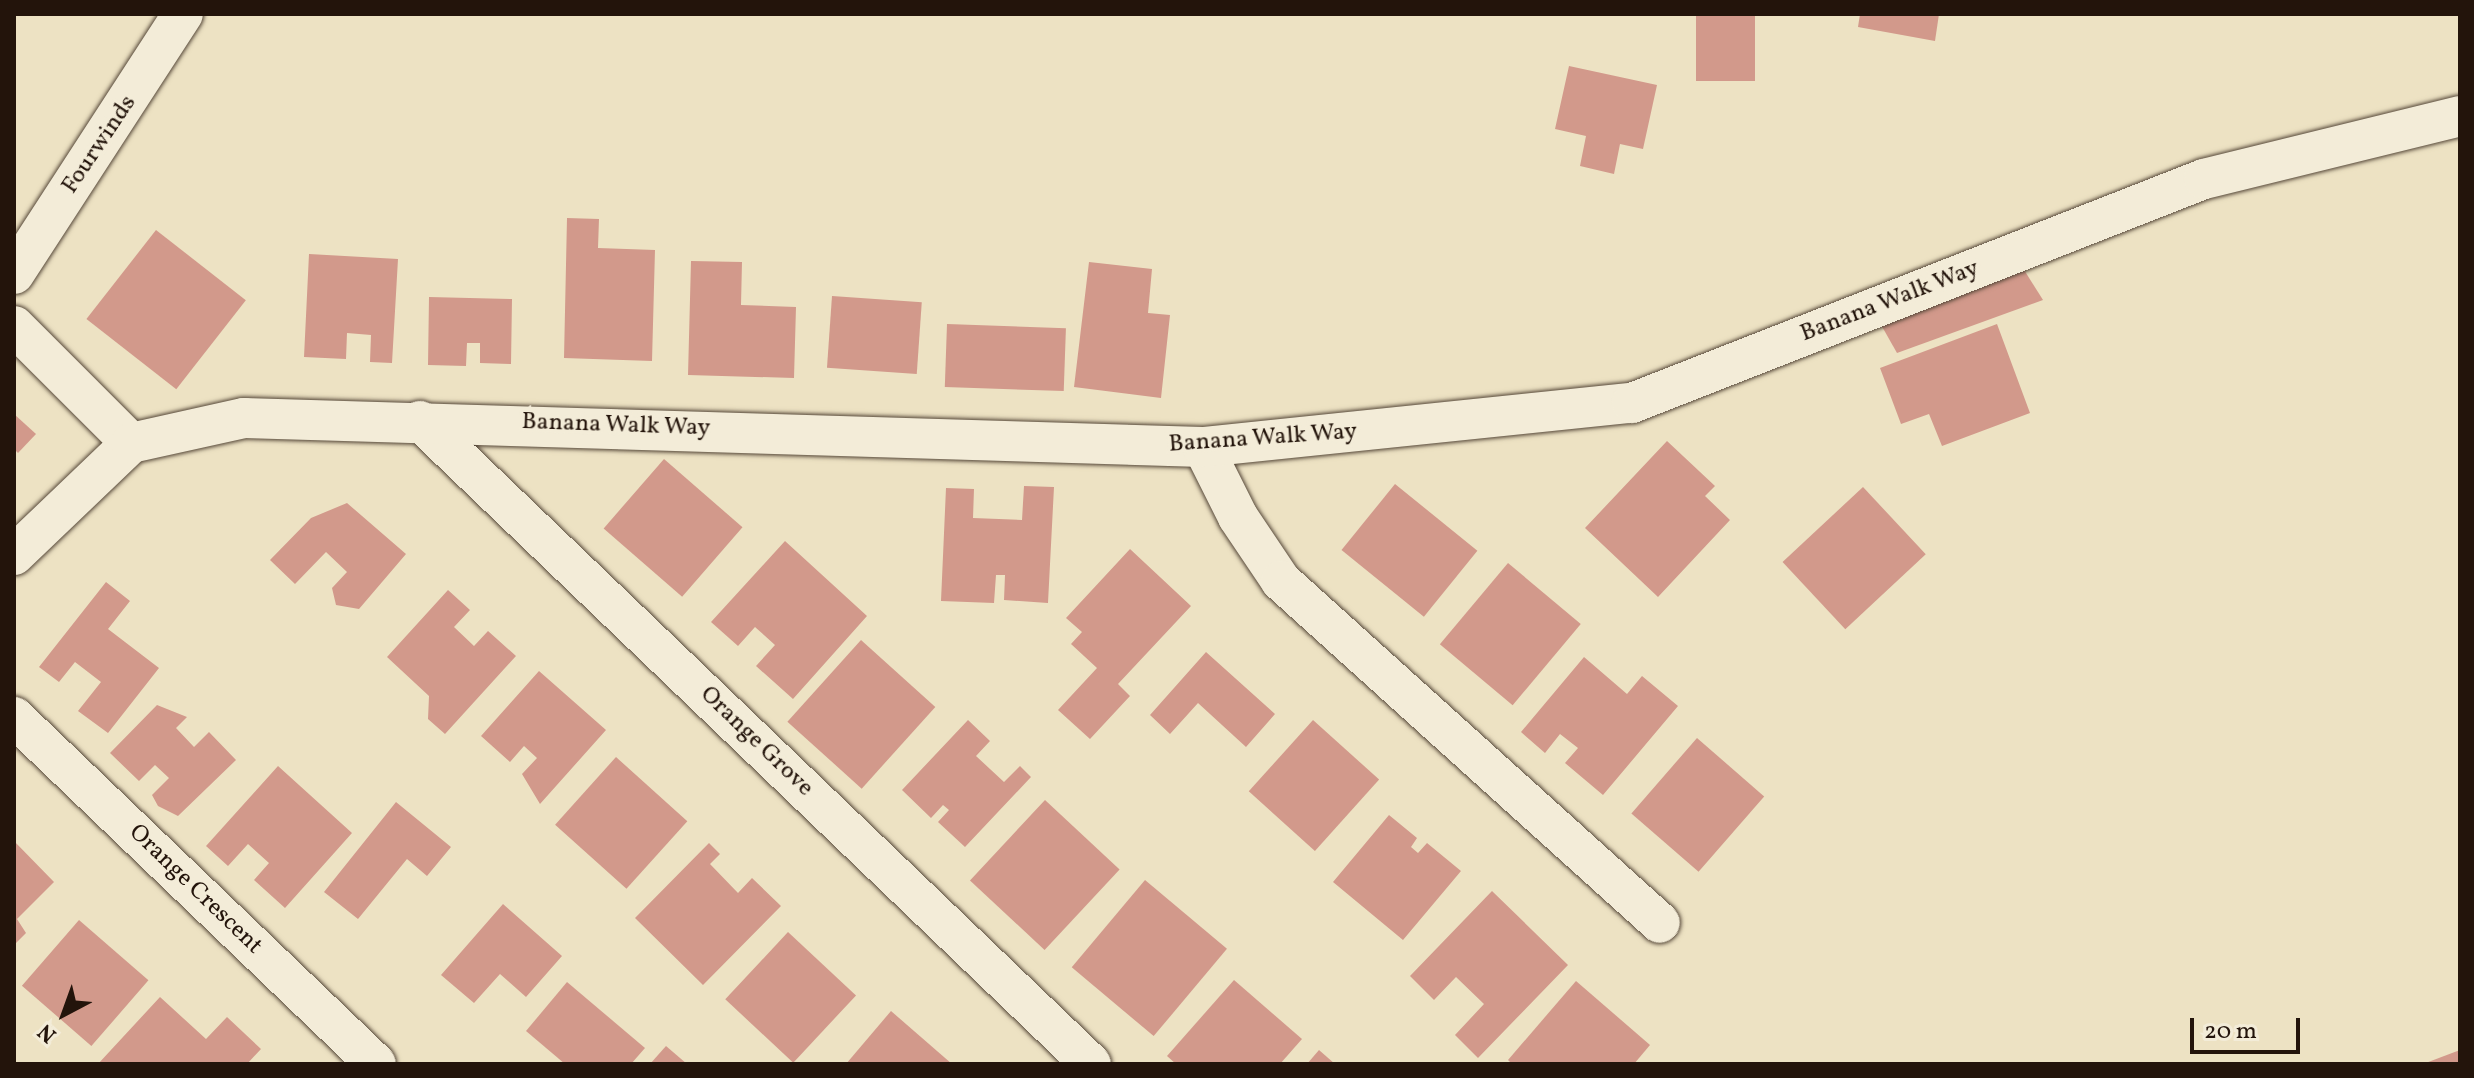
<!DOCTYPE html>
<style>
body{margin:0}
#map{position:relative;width:2474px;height:1078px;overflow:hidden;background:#ede2c3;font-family:Vollkorn,serif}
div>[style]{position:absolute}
.building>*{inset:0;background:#d2998b;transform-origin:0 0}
.roads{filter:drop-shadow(0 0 2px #564839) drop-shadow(0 0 2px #564839)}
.street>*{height:40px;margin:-20px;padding:0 20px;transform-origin:20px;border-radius:20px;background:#f3ecd8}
span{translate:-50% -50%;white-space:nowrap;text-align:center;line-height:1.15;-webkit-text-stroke:7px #f3ecd8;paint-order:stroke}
.street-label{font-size:24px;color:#23140b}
.frame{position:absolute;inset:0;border:16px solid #23140b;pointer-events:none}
.north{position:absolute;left:24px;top:974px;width:80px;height:80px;-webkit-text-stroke:6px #f3ecd8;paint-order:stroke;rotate:221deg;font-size:22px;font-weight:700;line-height:32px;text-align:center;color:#23140b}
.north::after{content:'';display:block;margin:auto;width:28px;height:36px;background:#23140b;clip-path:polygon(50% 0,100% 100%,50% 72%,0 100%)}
.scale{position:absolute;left:2190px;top:1018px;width:110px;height:36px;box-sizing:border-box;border:4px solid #23140b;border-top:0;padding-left:10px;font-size:24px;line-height:28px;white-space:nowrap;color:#23140b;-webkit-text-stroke:6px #f3ecd8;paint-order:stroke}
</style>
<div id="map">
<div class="building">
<div style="left:1696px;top:14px;width:59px;height:67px"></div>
<div style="clip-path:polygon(1860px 14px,1939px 14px,1935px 41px,1858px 27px)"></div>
<div style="clip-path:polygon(1569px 66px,1657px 85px,1643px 149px,1620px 144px,1614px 174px,1580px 166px,1586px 136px,1555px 129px)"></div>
<div style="clip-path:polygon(567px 218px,599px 219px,598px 248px,655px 250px,652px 361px,564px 358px)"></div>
<div style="left:156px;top:230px;width:114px;height:113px;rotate:38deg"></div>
<div style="clip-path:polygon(309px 254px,398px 259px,392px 363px,370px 362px,371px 335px,347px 333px,346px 359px,304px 357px)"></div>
<div style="clip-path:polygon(691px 261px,742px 262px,741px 305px,796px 307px,794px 378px,688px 375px)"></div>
<div style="clip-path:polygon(1089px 262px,1152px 269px,1148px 313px,1170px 315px,1161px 398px,1074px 387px)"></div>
<div style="clip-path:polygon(2021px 265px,2043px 300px,1897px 353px,1880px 323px)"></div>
<div style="left:832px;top:296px;width:90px;height:72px;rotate:4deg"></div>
<div style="clip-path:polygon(429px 297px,512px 299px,511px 364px,480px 363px,480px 343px,467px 343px,466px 366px,428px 365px)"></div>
<div style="left:947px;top:324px;width:119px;height:63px;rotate:2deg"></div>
<div style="clip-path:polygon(1997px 324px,2030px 413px,1942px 446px,1929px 414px,1901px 424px,1880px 368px)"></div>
<div style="clip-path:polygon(14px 414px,36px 434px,18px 453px,14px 449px)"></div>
<div style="clip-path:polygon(1667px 441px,1715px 486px,1705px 496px,1730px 520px,1658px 597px,1585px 528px)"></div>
<div style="left:664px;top:459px;width:104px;height:92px;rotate:41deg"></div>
<div style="left:1395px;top:484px;width:106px;height:85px;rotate:39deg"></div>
<div style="clip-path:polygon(1024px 486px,1054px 487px,1048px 603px,1004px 600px,1005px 575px,996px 575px,994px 603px,941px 601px,946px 488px,974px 489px,973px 518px,1022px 520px)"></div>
<div style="left:1863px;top:487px;width:92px;height:110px;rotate:47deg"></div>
<div style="clip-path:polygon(347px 503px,406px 554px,359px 609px,336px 605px,332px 588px,347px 572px,326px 552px,295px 584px,270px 560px,311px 518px)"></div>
<div style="clip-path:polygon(785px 541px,867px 616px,793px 699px,756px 666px,775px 645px,755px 627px,738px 646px,711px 622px)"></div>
<div style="clip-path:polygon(1130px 549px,1191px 606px,1118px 684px,1130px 696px,1090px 739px,1058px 710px,1097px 668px,1071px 644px,1082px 632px,1066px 618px)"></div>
<div style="left:1508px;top:563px;width:95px;height:106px;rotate:40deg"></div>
<div style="clip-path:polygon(106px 582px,130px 601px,108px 629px,159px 668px,108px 733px,78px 711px,101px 682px,75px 662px,59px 682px,39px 667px)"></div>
<div style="clip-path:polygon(448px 590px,470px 610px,454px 627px,474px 646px,488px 631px,516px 656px,445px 734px,428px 719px,429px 696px,387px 657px)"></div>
<div style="left:861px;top:640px;width:100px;height:110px;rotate:42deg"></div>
<div style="clip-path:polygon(1206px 652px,1275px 714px,1246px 747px,1198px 703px,1170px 734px,1150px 715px)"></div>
<div style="clip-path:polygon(1584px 657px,1627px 694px,1642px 676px,1678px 706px,1603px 795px,1565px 763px,1578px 748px,1560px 734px,1545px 753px,1521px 732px)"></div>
<div style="clip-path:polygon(539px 671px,606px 730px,540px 804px,522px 774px,537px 758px,524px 746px,510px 762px,481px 736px)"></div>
<div style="clip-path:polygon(157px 705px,187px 717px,176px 728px,194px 747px,209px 732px,236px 760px,178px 816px,158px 806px,152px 795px,169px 778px,155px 765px,139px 781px,110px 753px)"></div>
<div style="clip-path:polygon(968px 720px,990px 741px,976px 756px,1004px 782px,1020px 766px,1031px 777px,965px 847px,938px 822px,949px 810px,943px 805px,931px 818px,902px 790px)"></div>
<div style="left:1313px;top:720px;width:89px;height:96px;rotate:42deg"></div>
<div style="left:1697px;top:738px;width:89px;height:100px;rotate:41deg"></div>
<div style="left:616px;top:757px;width:96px;height:91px;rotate:42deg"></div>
<div style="clip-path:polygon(278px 766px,352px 833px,285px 908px,254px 880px,269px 863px,248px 844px,228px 866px,206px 846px)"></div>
<div style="left:1045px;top:800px;width:102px;height:110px;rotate:43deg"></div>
<div style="clip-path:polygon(396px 802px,451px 847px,427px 876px,407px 859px,358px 919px,324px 892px)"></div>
<div style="clip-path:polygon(1389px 815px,1417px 838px,1411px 847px,1418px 853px,1427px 843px,1461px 871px,1403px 940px,1333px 882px)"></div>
<div style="clip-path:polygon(14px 841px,54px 882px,17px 919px,26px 933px,14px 945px)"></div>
<div style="clip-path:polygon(709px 843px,720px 854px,710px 864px,738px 893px,752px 878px,781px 906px,703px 985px,635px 918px)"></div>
<div style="left:1145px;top:880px;width:107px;height:114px;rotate:40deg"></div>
<div style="clip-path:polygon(1492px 891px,1568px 965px,1478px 1058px,1455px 1035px,1484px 1004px,1456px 977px,1434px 1000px,1410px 976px)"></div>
<div style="clip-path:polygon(503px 904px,562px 956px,526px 997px,500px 974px,474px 1003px,441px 975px)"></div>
<div style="left:79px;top:920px;width:92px;height:87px;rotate:41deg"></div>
<div style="left:788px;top:932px;width:93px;height:92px;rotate:43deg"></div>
<div style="clip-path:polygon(1234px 980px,1302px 1039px,1280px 1064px,1176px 1064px,1167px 1056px)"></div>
<div style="clip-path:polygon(1576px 981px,1650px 1045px,1634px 1064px,1512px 1064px,1508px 1060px)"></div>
<div style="clip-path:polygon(567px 982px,645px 1048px,631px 1064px,565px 1064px,526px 1031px)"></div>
<div style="clip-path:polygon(160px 997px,206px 1039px,227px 1017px,261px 1049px,247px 1064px,98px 1064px)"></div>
<div style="clip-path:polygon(891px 1011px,952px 1064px,846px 1064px)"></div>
<div style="clip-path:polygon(666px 1046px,687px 1064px,650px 1064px)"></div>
<div style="clip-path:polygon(1319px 1050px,1335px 1064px,1307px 1064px)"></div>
<div style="clip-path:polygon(2460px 1050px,2460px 1064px,2423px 1064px)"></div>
</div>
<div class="roads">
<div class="street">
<div style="left:14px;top:274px;width:310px;rotate:-57deg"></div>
<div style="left:14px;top:326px;width:165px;rotate:45deg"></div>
<div style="left:420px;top:421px;width:929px;rotate:43.78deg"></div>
<div style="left:1203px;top:447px;width:78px;rotate:63.4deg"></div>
<div style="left:1238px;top:517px;width:77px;rotate:56.1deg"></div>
<div style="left:1281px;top:581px;width:510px;rotate:42.06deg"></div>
<div style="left:14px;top:555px;width:162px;rotate:-43.7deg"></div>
<div style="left:131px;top:443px;width:116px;rotate:-12.5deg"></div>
<div style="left:244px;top:418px;width:959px;rotate:1.73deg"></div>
<div style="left:1203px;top:447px;width:431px;rotate:-5.9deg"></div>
<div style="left:1632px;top:403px;width:614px;rotate:-21.39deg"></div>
<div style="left:2204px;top:179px;width:264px;rotate:-13.8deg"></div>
<div style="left:14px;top:717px;width:501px;rotate:43.79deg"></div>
</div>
</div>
<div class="street-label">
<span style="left:100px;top:145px;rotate:-56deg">Fourwinds</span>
<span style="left:1890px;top:302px;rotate:-21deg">Banana Walk Way</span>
<span style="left:616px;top:426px;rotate:2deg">Banana Walk Way</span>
<span style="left:1263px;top:439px;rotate:-4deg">Banana Walk Way</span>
<span style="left:756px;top:742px;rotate:44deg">Orange Grove</span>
<span style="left:195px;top:890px;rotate:44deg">Orange Crescent</span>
</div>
<div class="frame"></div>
<div class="north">N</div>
<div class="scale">20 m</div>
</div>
